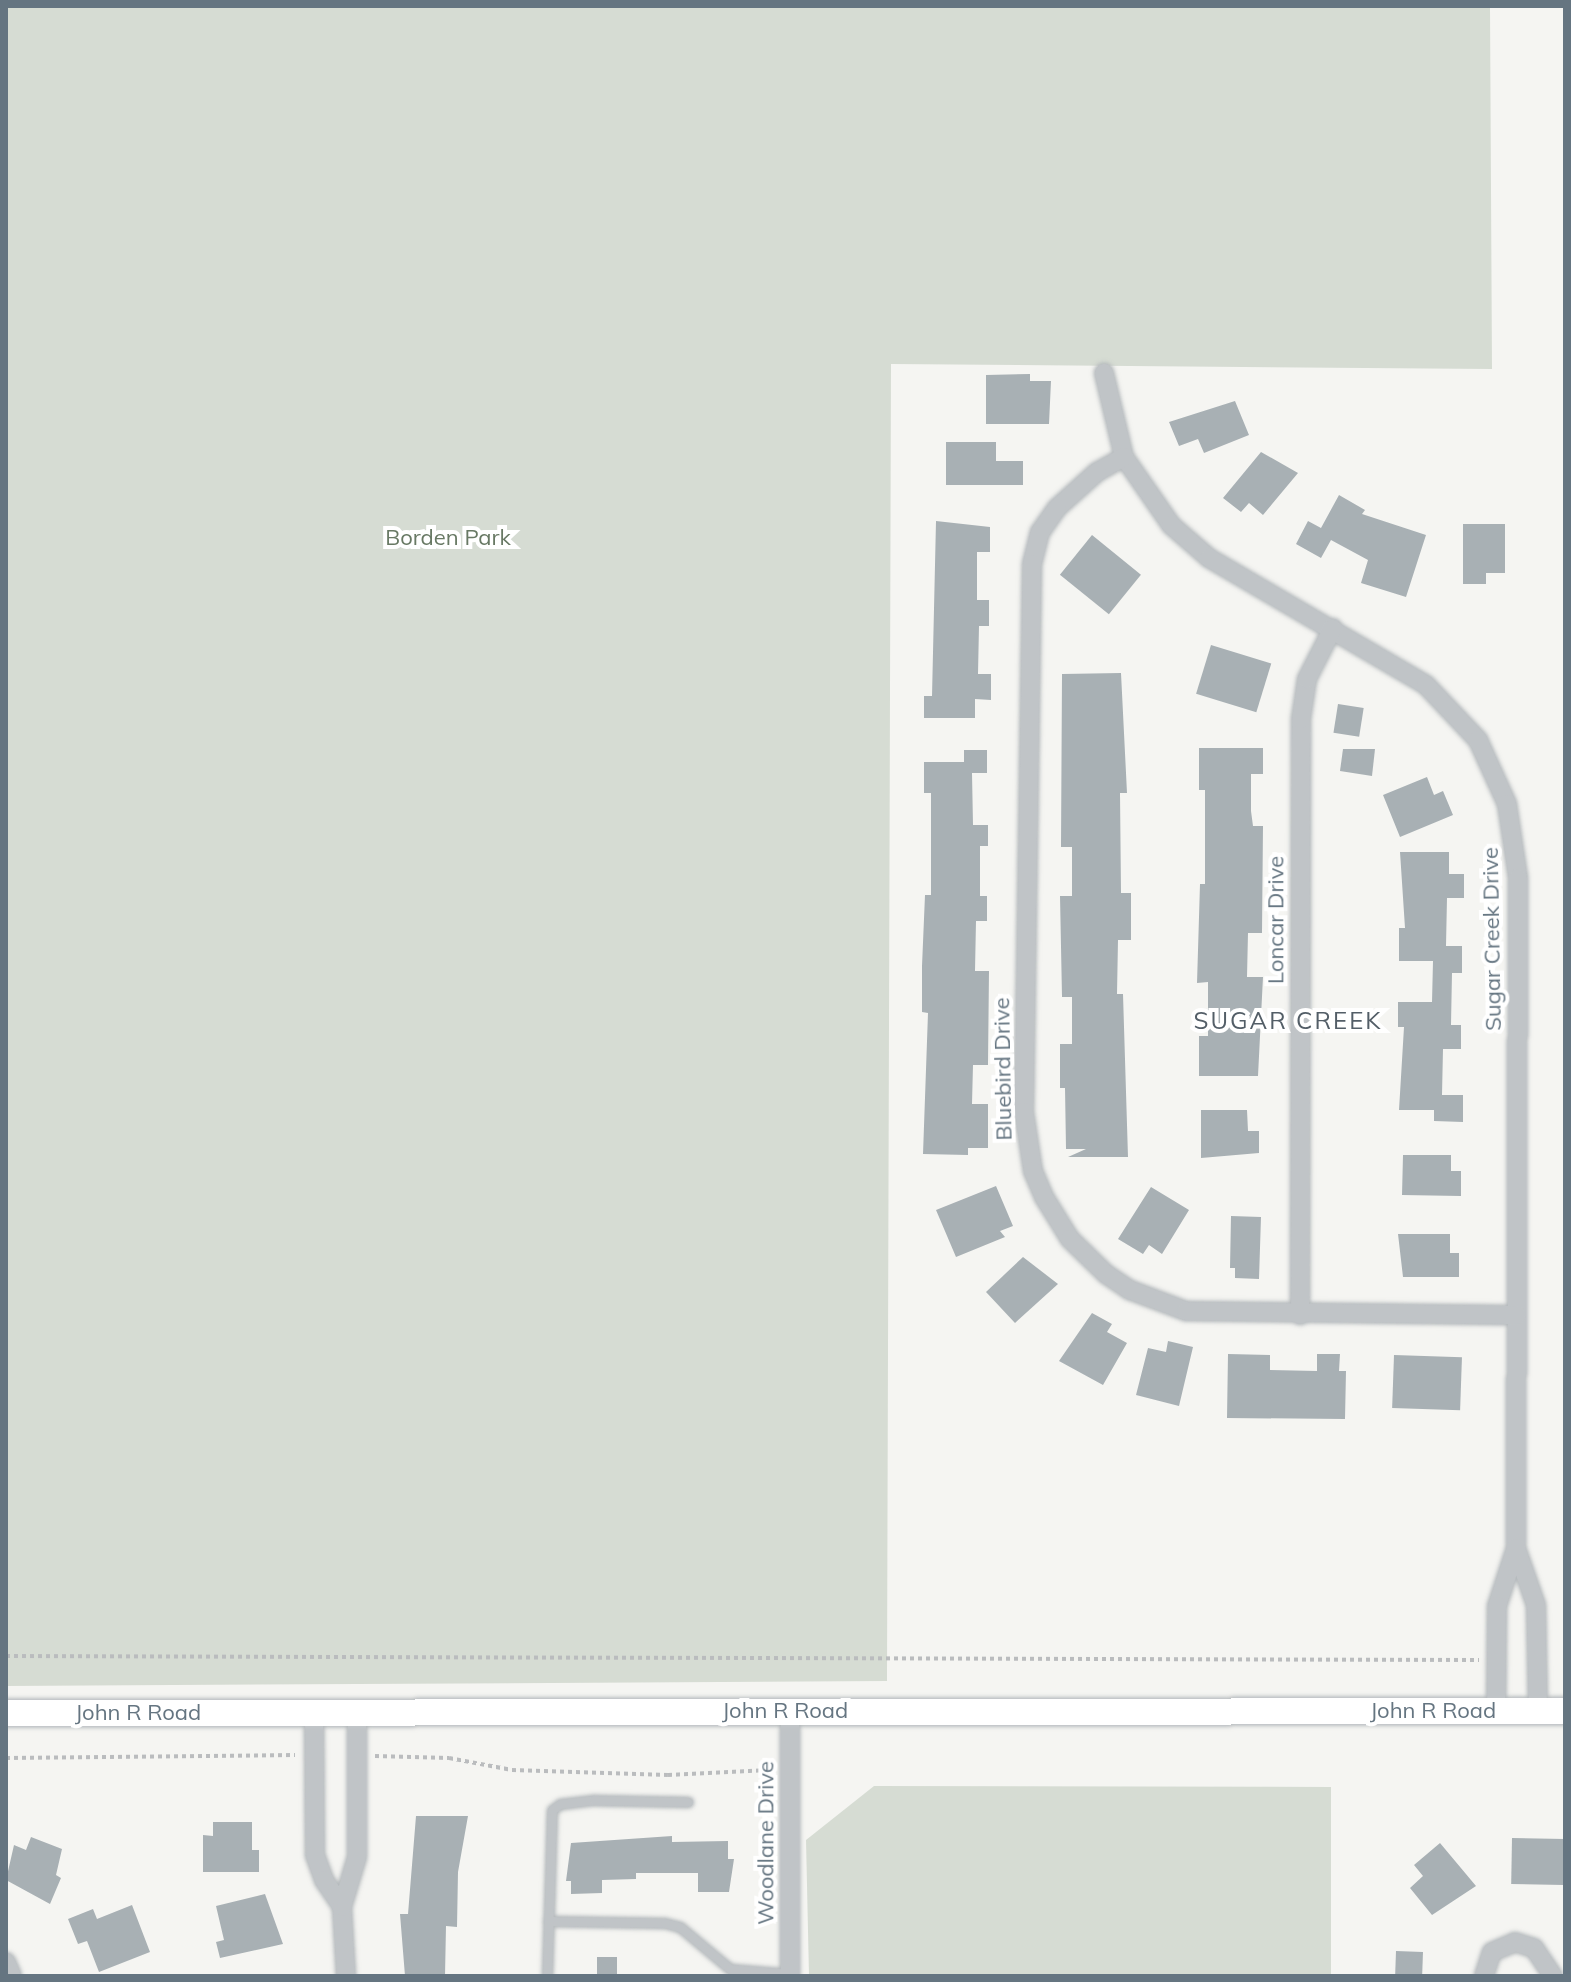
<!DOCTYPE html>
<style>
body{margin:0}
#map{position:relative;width:1571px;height:1982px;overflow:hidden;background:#f5f5f2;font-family:Mulish,sans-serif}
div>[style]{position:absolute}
.green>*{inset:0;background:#d6dcd3}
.building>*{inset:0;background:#a8b0b4;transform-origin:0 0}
.path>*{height:4px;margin-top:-2px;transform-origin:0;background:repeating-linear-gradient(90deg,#babcbe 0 4px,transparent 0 8px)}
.roads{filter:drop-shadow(0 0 2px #b3b8bb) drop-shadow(0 0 2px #b3b8bb)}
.service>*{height:9px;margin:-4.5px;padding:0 4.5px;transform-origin:4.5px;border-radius:4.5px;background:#c0c4c7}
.minor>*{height:18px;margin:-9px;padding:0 9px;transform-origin:9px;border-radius:9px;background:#c0c4c7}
.secondary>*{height:26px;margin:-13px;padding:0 13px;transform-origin:13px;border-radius:13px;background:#fff}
span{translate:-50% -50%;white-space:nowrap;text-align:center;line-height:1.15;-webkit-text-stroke:8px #fff;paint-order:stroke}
.park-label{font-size:22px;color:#687964}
.street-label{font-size:22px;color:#657581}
.neighbourhood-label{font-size:24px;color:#535e67;letter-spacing:2px}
.frame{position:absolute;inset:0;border:8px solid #657581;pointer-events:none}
</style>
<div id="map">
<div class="green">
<div style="clip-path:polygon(6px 6px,1490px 6px,1492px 369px,891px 364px,887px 1681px,6px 1686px)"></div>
<div style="clip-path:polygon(874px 1786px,1331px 1787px,1331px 1976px,809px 1976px,806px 1840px)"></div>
</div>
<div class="building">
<div style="clip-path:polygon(1030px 374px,1030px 381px,1051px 381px,1049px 424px,986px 424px,986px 375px)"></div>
<div style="clip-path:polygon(1235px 401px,1249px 435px,1204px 453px,1198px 439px,1179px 446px,1169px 422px)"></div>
<div style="clip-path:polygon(946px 442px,996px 442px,996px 461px,1023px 461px,1023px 485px,946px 485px)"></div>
<div style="clip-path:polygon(1261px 452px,1298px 473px,1263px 515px,1249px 503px,1241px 512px,1223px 498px)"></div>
<div style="clip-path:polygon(1339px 495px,1365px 510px,1362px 514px,1426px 535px,1406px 597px,1361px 583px,1368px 560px,1331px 540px,1321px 558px,1296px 544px,1308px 521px,1321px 528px)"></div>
<div style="clip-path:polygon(936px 521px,990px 527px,990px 552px,977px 552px,977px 600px,989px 600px,989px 626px,979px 626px,978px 674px,991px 674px,991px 700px,975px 699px,975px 718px,924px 718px,924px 696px,932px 696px)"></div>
<div style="clip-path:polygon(1463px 524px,1505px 524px,1505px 573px,1486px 573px,1486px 584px,1463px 584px)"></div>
<div style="left:1092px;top:535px;width:63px;height:51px;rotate:39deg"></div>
<div style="left:1211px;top:645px;width:63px;height:51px;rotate:17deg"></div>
<div style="clip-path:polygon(1121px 673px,1127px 793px,1120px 793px,1121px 893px,1131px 893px,1131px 940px,1118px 940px,1117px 994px,1123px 994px,1128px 1157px,1068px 1157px,1086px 1149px,1066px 1149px,1065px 1088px,1060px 1088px,1060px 1044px,1072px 1044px,1072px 997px,1062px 997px,1060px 896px,1072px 896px,1072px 847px,1061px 847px,1062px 674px)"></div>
<div style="left:1338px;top:704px;width:26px;height:29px;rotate:9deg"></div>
<div style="clip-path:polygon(1199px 748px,1263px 748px,1263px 774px,1251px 774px,1251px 811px,1253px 826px,1263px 826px,1262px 933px,1248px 933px,1247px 977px,1263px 977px,1258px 1076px,1199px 1076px,1199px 1036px,1208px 1036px,1208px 982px,1197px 983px,1200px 884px,1205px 884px,1205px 790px,1199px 790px)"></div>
<div style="clip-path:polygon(1343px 749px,1375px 749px,1372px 776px,1340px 771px)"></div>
<div style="clip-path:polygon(964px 750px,987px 750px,987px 773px,972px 773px,973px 825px,988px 825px,988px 846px,980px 846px,980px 896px,987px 896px,987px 921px,976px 921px,975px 971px,989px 971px,988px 1065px,973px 1065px,972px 1104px,988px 1104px,988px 1148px,968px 1148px,968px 1155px,923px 1154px,928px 1013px,922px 1012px,922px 966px,925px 895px,931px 895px,931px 793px,924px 793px,924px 762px,964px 762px)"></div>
<div style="clip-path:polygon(1427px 777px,1434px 795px,1443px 791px,1453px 815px,1400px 837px,1383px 795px)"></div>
<div style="clip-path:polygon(1400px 852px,1449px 852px,1449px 874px,1464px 874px,1464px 898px,1447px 898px,1446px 946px,1462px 946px,1462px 973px,1452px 973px,1451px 1025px,1461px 1025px,1461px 1049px,1443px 1049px,1442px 1095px,1463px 1095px,1463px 1122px,1434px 1121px,1434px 1110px,1399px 1110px,1404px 1027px,1398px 1027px,1398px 1002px,1432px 1002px,1433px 961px,1399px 961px,1399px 928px,1405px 928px)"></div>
<div style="clip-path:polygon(1201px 1110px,1247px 1110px,1248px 1131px,1259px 1131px,1259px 1153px,1201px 1158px)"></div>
<div style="clip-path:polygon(1403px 1155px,1451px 1155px,1451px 1171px,1461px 1171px,1461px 1196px,1402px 1195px)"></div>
<div style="clip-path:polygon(996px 1186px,1013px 1226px,1000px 1231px,1005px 1237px,956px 1257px,936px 1210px)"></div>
<div style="clip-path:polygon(1151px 1187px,1189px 1210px,1162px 1254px,1149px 1245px,1143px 1254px,1118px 1239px)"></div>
<div style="clip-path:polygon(1231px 1216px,1261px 1217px,1259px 1279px,1235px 1278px,1235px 1268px,1230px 1268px)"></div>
<div style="clip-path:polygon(1398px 1234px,1450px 1234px,1450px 1253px,1459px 1253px,1459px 1277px,1403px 1277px)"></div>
<div style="clip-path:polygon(1023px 1257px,1058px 1284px,1015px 1323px,986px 1292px)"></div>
<div style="clip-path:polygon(1092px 1313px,1112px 1324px,1107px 1332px,1127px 1343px,1103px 1385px,1059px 1361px)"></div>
<div style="clip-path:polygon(1168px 1341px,1193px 1347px,1179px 1406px,1136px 1395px,1148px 1348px,1166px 1352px)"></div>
<div style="clip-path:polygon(1228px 1354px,1270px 1355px,1270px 1370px,1317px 1371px,1317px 1354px,1340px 1354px,1339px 1371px,1346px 1371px,1345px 1419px,1227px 1418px)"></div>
<div style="left:1394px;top:1355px;width:68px;height:53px;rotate:2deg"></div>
<div style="clip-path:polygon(416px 1816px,468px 1816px,458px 1872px,457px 1927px,446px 1926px,445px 1976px,405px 1976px,400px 1914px,408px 1914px)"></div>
<div style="clip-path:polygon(213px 1822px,252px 1822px,252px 1850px,259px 1850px,259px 1872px,203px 1872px,203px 1835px,213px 1836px)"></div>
<div style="clip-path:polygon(672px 1836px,672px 1842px,728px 1841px,728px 1859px,734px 1859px,729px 1892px,698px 1892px,698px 1873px,636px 1873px,636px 1879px,602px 1880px,602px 1893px,571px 1894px,571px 1881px,566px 1881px,571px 1843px)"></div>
<div style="clip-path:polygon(31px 1837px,62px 1849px,56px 1875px,61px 1878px,50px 1904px,6px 1880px,14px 1845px,26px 1850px)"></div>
<div style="left:1512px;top:1838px;width:53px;height:46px;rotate:1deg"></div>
<div style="clip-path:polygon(1440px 1843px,1476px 1886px,1432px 1915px,1410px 1888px,1423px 1876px,1414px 1865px)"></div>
<div style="clip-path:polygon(265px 1894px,283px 1944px,220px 1958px,216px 1942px,224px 1940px,216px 1906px)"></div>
<div style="clip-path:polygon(132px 1905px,150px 1952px,99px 1972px,87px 1941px,78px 1944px,68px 1919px,93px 1909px,97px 1919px)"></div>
<div style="left:1396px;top:1951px;width:27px;height:25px;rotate:2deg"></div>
<div style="left:597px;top:1957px;width:20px;height:19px"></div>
</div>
<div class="path">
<div style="left:6px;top:1656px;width:1473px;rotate:0.16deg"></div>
<div style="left:375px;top:1756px;width:74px;rotate:1.5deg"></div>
<div style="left:449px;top:1758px;width:64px;rotate:10.8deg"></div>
<div style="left:512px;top:1770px;width:156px;rotate:1.8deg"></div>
<div style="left:668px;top:1775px;width:104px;rotate:-2.8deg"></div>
<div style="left:6px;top:1758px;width:289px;rotate:-0.6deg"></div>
</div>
<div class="roads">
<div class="service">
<div style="left:548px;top:1921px;width:117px;rotate:1deg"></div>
<div style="left:665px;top:1923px;width:16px;rotate:15deg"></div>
<div style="left:680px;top:1927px;width:65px;rotate:40deg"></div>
<div style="left:730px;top:1969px;width:60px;rotate:4.8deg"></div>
<div style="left:547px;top:1976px;width:166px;rotate:-88.3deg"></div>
<div style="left:552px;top:1810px;width:10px;rotate:-37deg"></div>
<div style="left:560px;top:1804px;width:34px;rotate:-7deg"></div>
<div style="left:594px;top:1800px;width:94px;rotate:1.2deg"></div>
</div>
<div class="minor">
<div style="left:1104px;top:373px;width:86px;rotate:76.6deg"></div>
<div style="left:1124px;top:457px;width:83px;rotate:55.3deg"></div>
<div style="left:1171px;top:525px;width:50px;rotate:41deg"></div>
<div style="left:1209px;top:558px;width:251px;rotate:30.3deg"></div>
<div style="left:1426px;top:685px;width:76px;rotate:46.6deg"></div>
<div style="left:1478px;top:740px;width:70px;rotate:65.6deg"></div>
<div style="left:1507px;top:804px;width:75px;rotate:81.5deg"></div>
<div style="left:1518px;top:878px;width:670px;rotate:90.17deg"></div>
<div style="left:1516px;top:1548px;width:61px;rotate:108.1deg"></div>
<div style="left:1497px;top:1606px;width:105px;rotate:90.5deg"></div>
<div style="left:1124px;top:457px;width:31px;rotate:151deg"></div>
<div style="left:1097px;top:472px;width:54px;rotate:138deg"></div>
<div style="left:1057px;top:508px;width:29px;rotate:125deg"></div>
<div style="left:1040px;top:532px;width:33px;rotate:104deg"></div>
<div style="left:1032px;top:564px;width:548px;rotate:90.84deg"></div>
<div style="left:1024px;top:1112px;width:60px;rotate:81.3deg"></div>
<div style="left:1033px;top:1171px;width:28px;rotate:67deg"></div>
<div style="left:1044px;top:1197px;width:49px;rotate:58.2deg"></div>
<div style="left:1070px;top:1239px;width:50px;rotate:44.2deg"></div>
<div style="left:1106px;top:1274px;width:29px;rotate:34deg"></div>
<div style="left:1130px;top:1290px;width:60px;rotate:20.6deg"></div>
<div style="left:1186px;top:1311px;width:331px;rotate:0.7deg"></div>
<div style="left:1300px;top:1315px;width:596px;rotate:-89.9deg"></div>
<div style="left:1301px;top:719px;width:40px;rotate:-81.5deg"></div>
<div style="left:1307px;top:679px;width:57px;rotate:-63deg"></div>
<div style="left:1516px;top:1548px;width:60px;rotate:70.7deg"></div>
<div style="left:1536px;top:1605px;width:106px;rotate:88.9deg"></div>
<div style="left:790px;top:1711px;width:265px;rotate:90deg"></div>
<div style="left:314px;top:1713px;width:142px;rotate:89.6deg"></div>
<div style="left:315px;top:1855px;width:27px;rotate:70deg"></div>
<div style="left:324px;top:1880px;width:32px;rotate:56deg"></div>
<div style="left:342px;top:1907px;width:69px;rotate:86.7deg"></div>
<div style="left:342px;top:1907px;width:52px;rotate:-73.3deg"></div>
<div style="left:357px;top:1857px;width:144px;rotate:-90deg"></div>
<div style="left:6px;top:1962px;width:15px;rotate:67deg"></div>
<div style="left:1484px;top:1976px;width:25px;rotate:-72deg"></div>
<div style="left:1492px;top:1952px;width:25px;rotate:-23deg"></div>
<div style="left:1515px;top:1942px;width:20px;rotate:18deg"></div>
<div style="left:1534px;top:1948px;width:34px;rotate:56deg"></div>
</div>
<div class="secondary">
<div style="left:6px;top:1713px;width:1559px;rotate:-0.07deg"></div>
</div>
</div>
<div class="park-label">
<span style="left:448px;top:538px">Borden Park</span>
</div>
<div class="street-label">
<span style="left:1276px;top:920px;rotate:-90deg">Loncar Drive</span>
<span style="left:1492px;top:939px;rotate:-91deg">Sugar Creek Drive</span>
<span style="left:1003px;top:1069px;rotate:-91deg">Bluebird Drive</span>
<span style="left:785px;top:1711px">John R Road</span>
<span style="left:1433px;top:1711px">John R Road</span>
<span style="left:138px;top:1713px">John R Road</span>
<span style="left:766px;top:1843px;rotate:-90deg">Woodlane Drive</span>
</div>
<div class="neighbourhood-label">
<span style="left:1288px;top:1021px">SUGAR CREEK</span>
</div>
<div class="frame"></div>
</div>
